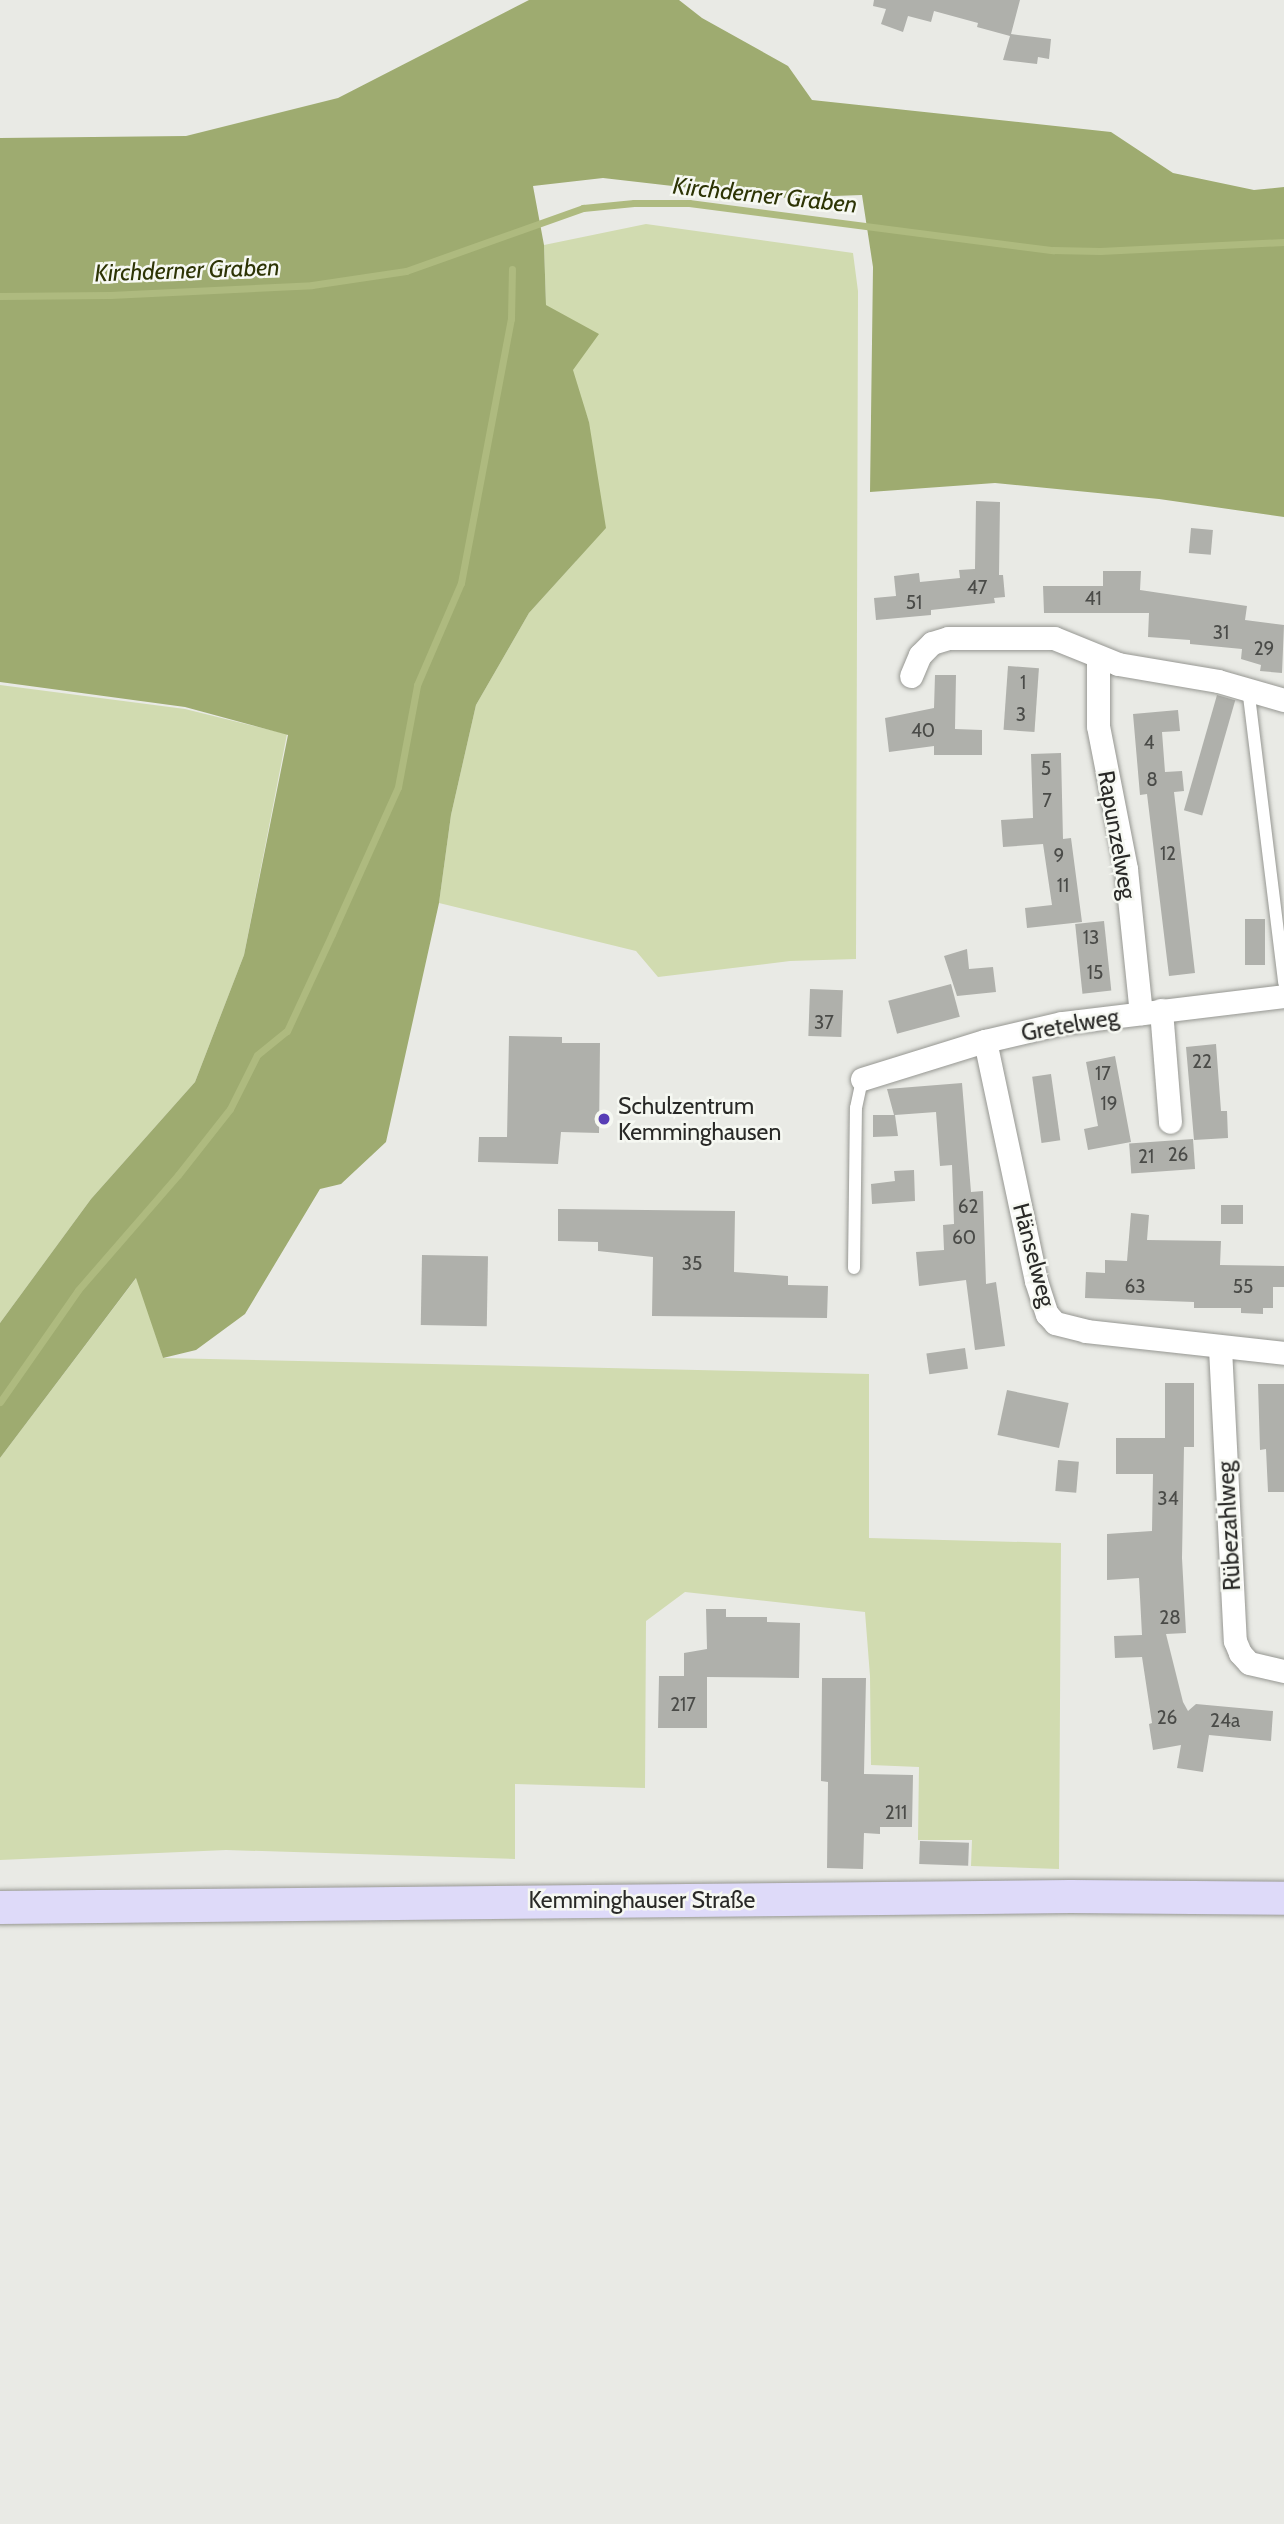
<!DOCTYPE html>
<meta charset="utf-8">
<style>
body{margin:0}
#map{position:relative;width:1284px;height:2524px;overflow:hidden;background:#e9eae5;font-family:Cabin,sans-serif}
div>[style]{position:absolute}
.green>*{inset:0;background:#d1dbb0}
.forest>*{inset:0;background:#9eab70}
.stream>*{height:7px;margin:-3.5px;padding:0 3.5px;transform-origin:3.5px;border-radius:3.5px;background:#aeba7f}
.building>*{inset:0;background:#afb0ab;transform-origin:0 0}
.roads{filter:drop-shadow(0 0 2px #969792) drop-shadow(0 0 2px #969792)}
.lane>*{height:12px;margin:-6px;padding:0 6px;transform-origin:6px;border-radius:6px;background:#fff}
.street>*{height:23px;margin:-11.5px;padding:0 11.5px;transform-origin:11.5px;border-radius:11.5px;background:#fff}
.secondary>*{height:33px;margin:-16.5px;padding:0 16.5px;transform-origin:16.5px;border-radius:16.5px;background:#dedaf9}
.dots>*{width:19px;height:19px;translate:-50% -50%;box-sizing:border-box;border:4px solid #f6f8f2;border-radius:50%}
span{translate:-50% -50%;white-space:nowrap;text-align:center;line-height:1.15;-webkit-text-stroke:5px #f6f8f2;paint-order:stroke}
.number-label{font-size:19px;color:#4a4b48}
.number-label span{-webkit-text-stroke-width:0}
.street-label{font-size:23px;color:#292927}
.poi-label{font-size:23px;color:#292927}
.left{translate:0 -50%;text-align:left}
.water-label{font-size:24px;color:#2d3405;font-style:italic}
</style>
<div id="map">
<div class="green">
<div style="clip-path:polygon(646px 224px,853px 253px,858px 291px,856px 959px,790px 961px,658px 977px,636px 951px,439px 903px,451px 815px,476px 705px,529px 613px,576px 561px,589px 422px,546px 305px,544px 245px)"></div>
<div style="clip-path:polygon(0 685px,185px 709px,287px 734px,244px 955px,195px 1082px,91px 1199px,0 1323px)"></div>
<div style="clip-path:polygon(137px 1277px,163px 1358px,869px 1374px,869px 1538px,1061px 1543px,1059px 1869px,971px 1866px,972px 1840px,918px 1840px,919px 1767px,871px 1765px,870px 1676px,865px 1612px,685px 1592px,646px 1621px,645px 1788px,515px 1784px,515px 1859px,226px 1850px,0 1860px,0 1458px)"></div>
</div>
<div class="forest">
<div style="clip-path:polygon(529px 0,679px 0,702px 18px,788px 66px,812px 100px,1111px 132px,1173px 173px,1254px 190px,1284px 187px,1284px 517px,1159px 499px,995px 483px,870px 492px,873px 267px,862px 195px,778px 198px,603px 178px,533px 186px,544px 245px,546px 305px,599px 334px,573px 370px,589px 422px,606px 528px,529px 613px,476px 705px,451px 815px,439px 903px,386px 1142px,341px 1184px,320px 1189px,245px 1314px,196px 1350px,163px 1358px,136px 1278px,0 1458px,0 1323px,91px 1199px,195px 1082px,244px 955px,288px 735px,185px 707px,0 682px,0 138px,186px 136px,338px 98px)"></div>
</div>
<div class="stream">
<div style="left:0;top:296px;width:110px;rotate:-0.5deg"></div>
<div style="left:110px;top:295px;width:202px;rotate:-2.8deg"></div>
<div style="left:312px;top:285px;width:95px;rotate:-8.5deg"></div>
<div style="left:406px;top:271px;width:188px;rotate:-19.6deg"></div>
<div style="left:583px;top:208px;width:51px;rotate:-5.6deg"></div>
<div style="left:634px;top:203px;width:55px"></div>
<div style="left:689px;top:203px;width:367px;rotate:7.4deg"></div>
<div style="left:1053px;top:250px;width:47px;rotate:1.2deg"></div>
<div style="left:1100px;top:251px;width:184px;rotate:-2.8deg"></div>
<div style="left:0;top:1402px;width:136px;rotate:-55.1deg"></div>
<div style="left:78px;top:1290px;width:152px;rotate:-49deg"></div>
<div style="left:178px;top:1175px;width:84px;rotate:-51.8deg"></div>
<div style="left:230px;top:1109px;width:60px;rotate:-63.4deg"></div>
<div style="left:257px;top:1055px;width:38px;rotate:-39deg"></div>
<div style="left:287px;top:1031px;width:107px;rotate:-65.1deg"></div>
<div style="left:332px;top:934px;width:161px;rotate:-65.8deg"></div>
<div style="left:398px;top:787px;width:104px;rotate:-79.4deg"></div>
<div style="left:417px;top:685px;width:111px;rotate:-66.7deg"></div>
<div style="left:461px;top:583px;width:269px;rotate:-79.3deg"></div>
<div style="left:511px;top:319px;width:50px;rotate:-88.9deg"></div>
</div>
<div class="building">
<div style="clip-path:polygon(874px 0,1020px 0,1011px 34px,1051px 39px,1049px 59px,1038px 57px,1037px 64px,1003px 60px,1010px 36px,977px 27px,978px 23px,934px 11px,931px 22px,908px 16px,903px 32px,881px 24px,886px 9px,873px 6px)"></div>
<div style="clip-path:polygon(976px 501px,1000px 502px,999px 575px,1003px 575px,1005px 597px,994px 598px,995px 603px,931px 610px,931px 615px,876px 620px,874px 598px,896px 596px,894px 576px,919px 573px,920px 582px,960px 578px,959px 570px,975px 569px)"></div>
<div style="left:1191px;top:528px;width:22px;height:25px;rotate:5deg"></div>
<div style="clip-path:polygon(1103px 571px,1141px 571px,1140px 590px,1247px 606px,1245px 620px,1284px 625px,1282px 673px,1260px 671px,1261px 665px,1241px 659px,1242px 649px,1190px 644px,1190px 640px,1148px 637px,1149px 613px,1044px 613px,1043px 586px,1103px 586px)"></div>
<div style="left:1008px;top:666px;width:31px;height:64px;rotate:4deg"></div>
<div style="clip-path:polygon(935px 675px,956px 675px,955px 729px,982px 730px,982px 755px,934px 755px,934px 746px,889px 752px,885px 718px,934px 708px)"></div>
<div style="left:1217px;top:695px;width:19px;height:120px;rotate:16deg"></div>
<div style="clip-path:polygon(1178px 710px,1180px 731px,1162px 732px,1165px 772px,1182px 771px,1184px 791px,1174px 792px,1195px 973px,1169px 976px,1147px 794px,1140px 795px,1133px 714px)"></div>
<div style="clip-path:polygon(1061px 753px,1063px 839px,1071px 838px,1082px 922px,1027px 928px,1025px 908px,1052px 905px,1043px 844px,1003px 847px,1001px 820px,1033px 818px,1031px 754px)"></div>
<div style="left:1245px;top:919px;width:20px;height:46px"></div>
<div style="left:1104px;top:921px;width:70px;height:29px;rotate:84deg"></div>
<div style="clip-path:polygon(967px 949px,969px 969px,993px 967px,996px 992px,957px 996px,944px 956px)"></div>
<div style="left:951px;top:984px;width:34px;height:65px;rotate:75deg"></div>
<div style="left:810px;top:989px;width:33px;height:47px;rotate:2deg"></div>
<div style="clip-path:polygon(509px 1036px,562px 1037px,562px 1043px,600px 1043px,599px 1133px,561px 1132px,558px 1164px,478px 1162px,479px 1137px,507px 1137px)"></div>
<div style="clip-path:polygon(1216px 1044px,1221px 1111px,1227px 1111px,1228px 1138px,1194px 1140px,1186px 1047px)"></div>
<div style="clip-path:polygon(1115px 1056px,1131px 1142px,1088px 1150px,1084px 1129px,1098px 1126px,1086px 1062px)"></div>
<div style="left:1051px;top:1074px;width:67px;height:19px;rotate:82deg"></div>
<div style="clip-path:polygon(962px 1083px,971px 1192px,983px 1191px,986px 1284px,996px 1282px,1005px 1346px,975px 1350px,966px 1280px,919px 1286px,916px 1252px,944px 1250px,943px 1225px,954px 1224px,952px 1165px,940px 1166px,936px 1112px,895px 1115px,898px 1136px,873px 1137px,873px 1115px,894px 1115px,887px 1089px)"></div>
<div style="left:1193px;top:1139px;width:30px;height:64px;rotate:86deg"></div>
<div style="clip-path:polygon(914px 1170px,915px 1201px,872px 1204px,871px 1184px,895px 1181px,894px 1171px)"></div>
<div style="left:1221px;top:1205px;width:22px;height:19px"></div>
<div style="clip-path:polygon(558px 1209px,735px 1211px,734px 1272px,788px 1276px,788px 1285px,828px 1286px,827px 1318px,652px 1316px,653px 1257px,598px 1251px,598px 1242px,558px 1241px)"></div>
<div style="clip-path:polygon(1131px 1213px,1149px 1215px,1147px 1240px,1221px 1241px,1220px 1265px,1284px 1266px,1284px 1287px,1273px 1287px,1273px 1308px,1263px 1308px,1263px 1314px,1241px 1313px,1241px 1308px,1194px 1308px,1194px 1302px,1085px 1298px,1086px 1272px,1105px 1273px,1105px 1260px,1127px 1261px)"></div>
<div style="left:422px;top:1255px;width:66px;height:70px;rotate:1deg"></div>
<div style="left:965px;top:1348px;width:21px;height:39px;rotate:82deg"></div>
<div style="clip-path:polygon(1165px 1383px,1194px 1383px,1194px 1447px,1184px 1447px,1182px 1558px,1186px 1633px,1166px 1634px,1183px 1702px,1188px 1711px,1196px 1704px,1273px 1711px,1271px 1741px,1209px 1735px,1203px 1772px,1177px 1768px,1181px 1745px,1153px 1750px,1149px 1724px,1152px 1723px,1142px 1657px,1115px 1658px,1114px 1636px,1142px 1635px,1139px 1578px,1107px 1580px,1107px 1534px,1152px 1531px,1153px 1474px,1116px 1474px,1116px 1438px,1165px 1438px)"></div>
<div style="clip-path:polygon(1258px 1384px,1284px 1384px,1284px 1492px,1268px 1492px,1266px 1449px,1260px 1450px)"></div>
<div style="left:1007px;top:1390px;width:63px;height:46px;rotate:12deg"></div>
<div style="left:1058px;top:1460px;width:21px;height:31px;rotate:5deg"></div>
<div style="clip-path:polygon(706px 1609px,726px 1609px,726px 1617px,767px 1617px,767px 1622px,800px 1623px,799px 1678px,707px 1677px,707px 1728px,658px 1728px,659px 1676px,684px 1676px,684px 1653px,707px 1649px)"></div>
<div style="clip-path:polygon(822px 1678px,866px 1678px,864px 1774px,913px 1775px,912px 1827px,880px 1827px,880px 1834px,864px 1833px,863px 1869px,827px 1868px,828px 1782px,821px 1781px)"></div>
<div style="left:920px;top:1841px;width:49px;height:23px;rotate:2deg"></div>
</div>
<div class="roads">
<div class="lane">
<div style="left:1251px;top:689px;width:7px;rotate:106deg"></div>
<div style="left:1249px;top:696px;width:289px;rotate:83deg"></div>
<div style="left:854px;top:1268px;width:160px;rotate:-89.3deg"></div>
<div style="left:856px;top:1108px;width:30px;rotate:-78deg"></div>
</div>
<div class="street">
<div style="left:1098px;top:658px;width:68px;rotate:90deg"></div>
<div style="left:1098px;top:726px;width:146px;rotate:78.9deg"></div>
<div style="left:1126px;top:869px;width:145px;rotate:84.1deg"></div>
<div style="left:911px;top:676px;width:23px;rotate:-67deg"></div>
<div style="left:920px;top:655px;width:17px;rotate:-45deg"></div>
<div style="left:932px;top:643px;width:17px;rotate:-17deg"></div>
<div style="left:948px;top:638px;width:106px"></div>
<div style="left:1054px;top:638px;width:69px;rotate:22.1deg"></div>
<div style="left:1118px;top:664px;width:101px;rotate:9.6deg"></div>
<div style="left:1218px;top:681px;width:69px;rotate:16.1deg"></div>
<div style="left:1161px;top:1010px;width:112px;rotate:85.4deg"></div>
<div style="left:985px;top:1041px;width:245px;rotate:78deg"></div>
<div style="left:1036px;top:1281px;width:35px;rotate:72deg"></div>
<div style="left:1047px;top:1314px;width:12px;rotate:48deg"></div>
<div style="left:1055px;top:1323px;width:32px;rotate:14deg"></div>
<div style="left:1086px;top:1331px;width:199px;rotate:6.3deg"></div>
<div style="left:862px;top:1079px;width:129px;rotate:-17.2deg"></div>
<div style="left:985px;top:1041px;width:79px;rotate:-13.2deg"></div>
<div style="left:1062px;top:1023px;width:224px;rotate:-6.9deg"></div>
<div style="left:1220px;top:1348px;width:293px;rotate:87.1deg"></div>
<div style="left:1235px;top:1641px;width:13px;rotate:67deg"></div>
<div style="left:1240px;top:1653px;width:13px;rotate:48deg"></div>
<div style="left:1249px;top:1663px;width:36px;rotate:13deg"></div>
</div>
<div class="secondary">
<div style="left:0;top:1907px;width:1070px;rotate:-0.59deg"></div>
<div style="left:1070px;top:1896px;width:214px;rotate:0.5deg"></div>
</div>
</div>
<div class="dots">
<div style="left:604px;top:1119px;background:#583eb6"></div>
</div>
<div class="number-label">
<span style="left:977px;top:588px">47</span>
<span style="left:1093px;top:599px">41</span>
<span style="left:914px;top:603px">51</span>
<span style="left:1221px;top:633px">31</span>
<span style="left:1264px;top:649px">29</span>
<span style="left:1023px;top:683px">1</span>
<span style="left:1021px;top:715px">3</span>
<span style="left:923px;top:731px">40</span>
<span style="left:1149px;top:743px">4</span>
<span style="left:1046px;top:769px">5</span>
<span style="left:1152px;top:780px">8</span>
<span style="left:1047px;top:801px">7</span>
<span style="left:1168px;top:854px">12</span>
<span style="left:1059px;top:856px">9</span>
<span style="left:1063px;top:886px">11</span>
<span style="left:1091px;top:938px">13</span>
<span style="left:1095px;top:973px">15</span>
<span style="left:824px;top:1023px">37</span>
<span style="left:1202px;top:1062px">22</span>
<span style="left:1103px;top:1074px">17</span>
<span style="left:1109px;top:1104px">19</span>
<span style="left:1178px;top:1155px">26</span>
<span style="left:1146px;top:1157px">21</span>
<span style="left:968px;top:1207px">62</span>
<span style="left:964px;top:1238px">60</span>
<span style="left:692px;top:1264px">35</span>
<span style="left:1135px;top:1287px">63</span>
<span style="left:1243px;top:1287px">55</span>
<span style="left:1168px;top:1499px">34</span>
<span style="left:1170px;top:1618px">28</span>
<span style="left:683px;top:1705px">217</span>
<span style="left:1167px;top:1718px">26</span>
<span style="left:1225px;top:1721px">24a</span>
<span style="left:896px;top:1813px">211</span>
</div>
<div class="street-label">
<span style="left:1117px;top:835px;rotate:80deg">Rapunzelweg</span>
<span style="left:1070px;top:1025px;rotate:-10deg">Gretelweg</span>
<span style="left:1034px;top:1255px;rotate:75deg">Hänselweg</span>
<span style="left:1229px;top:1526px;rotate:-93deg">Rübezahlweg</span>
<span style="left:642px;top:1900px">Kemminghauser Straße</span>
</div>
<div class="poi-label">
<span class="left" style="left:618px;top:1119px">Schulzentrum<br>Kemminghausen</span>
</div>
<div class="water-label">
<span style="left:765px;top:195px;rotate:6deg">Kirchderner Graben</span>
<span style="left:187px;top:270px;rotate:-2deg">Kirchderner Graben</span>
</div>
</div>
